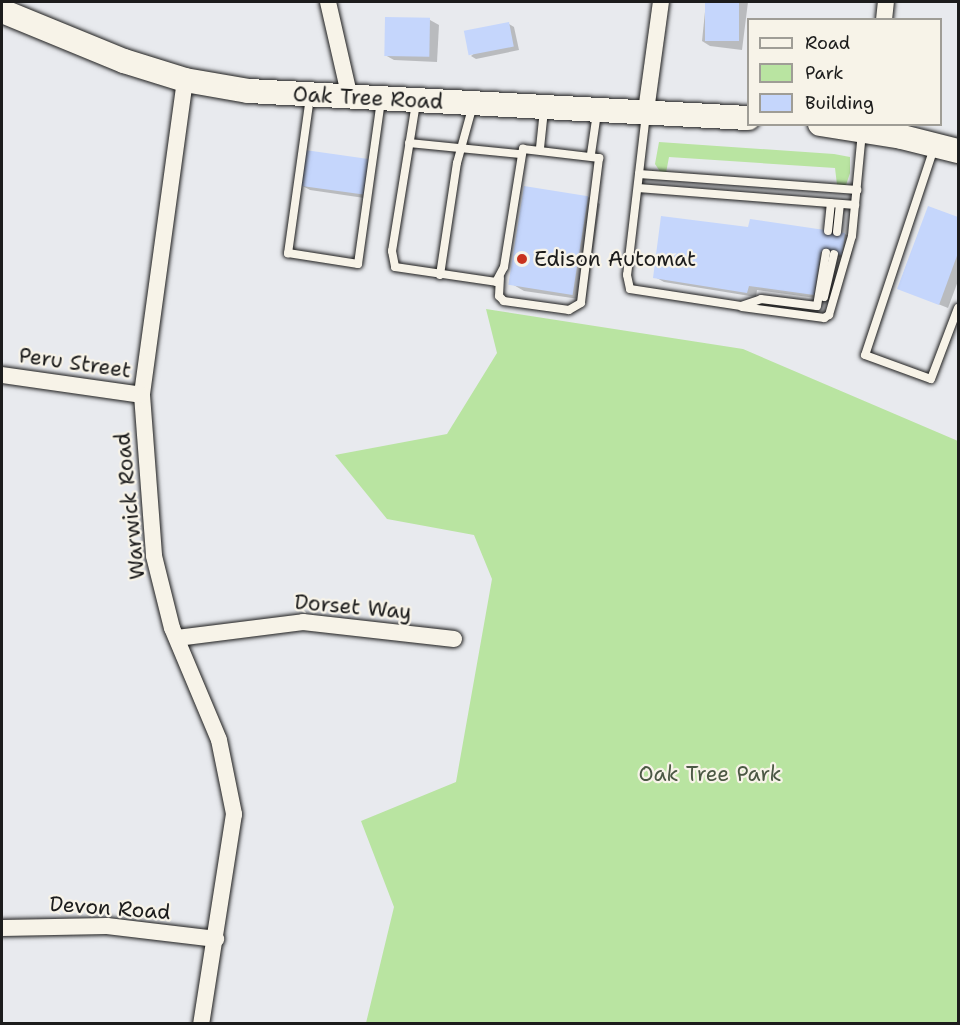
<!DOCTYPE html>
<style>
body{margin:0}
#map{position:relative;width:960px;height:1025px;overflow:hidden;background:#e8eaee;font-family:"Shantell Sans",sans-serif}
div>[style]{position:absolute}
.green>*{inset:0;background:#b9e4a1}
.shadow>*{inset:0;background:#0003}
.building>*{inset:0;background:#c5d6fc;transform-origin:0 0}
.roads{filter:drop-shadow(0 0 2px #1c1c1c) drop-shadow(0 0 2px #1c1c1c)}
.lane>*{height:8px;margin:-4px;padding:0 4px;transform-origin:4px;border-radius:4px;background:#f7f3e8}
.street>*{height:16px;margin:-8px;padding:0 8px;transform-origin:8px;border-radius:8px;background:#f7f3e8}
.secondary>*{height:24px;margin:-12px;padding:0 12px;transform-origin:12px;border-radius:12px;background:#f7f3e8}
.dots>*{width:16px;height:16px;translate:-50% -50%;box-sizing:border-box;border:3px solid #f7f3e8;border-radius:50%}
span{translate:-50% -50%;white-space:nowrap;text-align:center;line-height:1.15;-webkit-text-stroke:4.5px #f7f3e8;paint-order:stroke}
.street-label{font-size:21px;color:#1c1c1c}
.poi-label{font-size:21px;color:#1c1c1c}
.left{translate:0 -50%;text-align:left}
.park-label{font-size:21px;color:#4b5844}
.frame{position:absolute;inset:0;border:3px solid #1c1c1c;pointer-events:none}
.legend{position:absolute;left:747px;top:18px;width:195px;height:108px;box-sizing:border-box;background:#f7f3e8;border:2px solid #9f9d96;margin:0;padding:8px 10px;list-style:none;font-size:18px;color:#1c1c1c}
.legend li{display:flex;align-items:center;gap:12px;height:30px}
.legend b{width:30px;border:2px solid #9f9d96}
</style>
<div id="map">
<div class="green">
<div style="clip-path:polygon(659px 142px,834px 154px,850px 157px,850px 173px,846px 185px,837px 185px,835px 168px,669px 157px,666px 173px,661px 173px,655px 164px)"></div>
<div style="clip-path:polygon(486px 309px,743px 349px,958px 441px,958px 1023px,366px 1023px,394px 907px,361px 821px,456px 782px,492px 579px,474px 535px,387px 519px,335px 455px,447px 434px,497px 353px)"></div>
</div>
<div class="shadow">
<div style="clip-path:polygon(706px 2px,748px 2px,742px 50px,710px 46px,702px 41px)"></div>
<div style="clip-path:polygon(387px 18px,430px 20px,439px 25px,437px 62px,394px 60px,385px 55px)"></div>
<div style="clip-path:polygon(509px 24px,514px 27px,519px 50px,476px 59px,471px 56px)"></div>
<div style="clip-path:polygon(368px 160px,376px 165px,371px 199px,310px 190px,301px 185px)"></div>
<div style="clip-path:polygon(526px 188px,588px 197px,600px 204px,586px 300px,524px 291px,512px 284px)"></div>
<div style="clip-path:polygon(929px 207px,958px 218px,958px 281px,948px 308px,898px 288px)"></div>
<div style="clip-path:polygon(750px 229px,845px 234px,854px 240px,851px 259px,829px 256px,823px 299px,757px 290px,756px 297px,664px 282px,655px 277px)"></div>
</div>
<div class="building">
<div style="left:705px;top:2px;width:34px;height:39px"></div>
<div style="left:385px;top:17px;width:45px;height:39px;rotate:1deg"></div>
<div style="left:509px;top:22px;width:25px;height:46px;rotate:79deg"></div>
<div style="left:305px;top:150px;width:64px;height:36px;rotate:8deg"></div>
<div style="left:524px;top:186px;width:65px;height:100px;rotate:9deg"></div>
<div style="clip-path:polygon(928px 206px,958px 217px,958px 253px,939px 305px,897px 289px)"></div>
<div style="clip-path:polygon(661px 216px,748px 227px,750px 219px,845px 233px,842px 255px,821px 252px,814px 295px,749px 286px,747px 293px,653px 278px)"></div>
</div>
<div class="roads">
<div class="lane">
<div style="left:310px;top:97px;width:158px;rotate:98deg"></div>
<div style="left:288px;top:253px;width:71px;rotate:8.9deg"></div>
<div style="left:358px;top:264px;width:166px;rotate:-82deg"></div>
<div style="left:416px;top:103px;width:150px;rotate:99.2deg"></div>
<div style="left:392px;top:251px;width:16px;rotate:79deg"></div>
<div style="left:395px;top:267px;width:102px;rotate:8.4deg"></div>
<div style="left:496px;top:282px;width:17px;rotate:-62deg"></div>
<div style="left:504px;top:267px;width:120px;rotate:-80.9deg"></div>
<div style="left:523px;top:149px;width:77px;rotate:6.8deg"></div>
<div style="left:599px;top:158px;width:146px;rotate:97.1deg"></div>
<div style="left:581px;top:303px;width:14px;rotate:150deg"></div>
<div style="left:569px;top:310px;width:66px;rotate:-172.1deg"></div>
<div style="left:504px;top:301px;width:7px;rotate:-135deg"></div>
<div style="left:499px;top:296px;width:18px;rotate:-87deg"></div>
<div style="left:646px;top:114px;width:162px;rotate:96.7deg"></div>
<div style="left:627px;top:275px;width:14px;rotate:78deg"></div>
<div style="left:630px;top:289px;width:112px;rotate:8.7deg"></div>
<div style="left:741px;top:306px;width:21px;rotate:-19deg"></div>
<div style="left:761px;top:299px;width:56px;rotate:7.1deg"></div>
<div style="left:817px;top:306px;width:54px;rotate:-80.4deg"></div>
<div style="left:409px;top:143px;width:112px;rotate:5.7deg"></div>
<div style="left:540px;top:148px;width:38px;rotate:-84deg"></div>
<div style="left:934px;top:148px;width:218px;rotate:108.4deg"></div>
<div style="left:865px;top:355px;width:70px;rotate:20deg"></div>
<div style="left:931px;top:379px;width:76px;rotate:-69.2deg"></div>
<div style="left:591px;top:154px;width:41px;rotate:-81.7deg"></div>
<div style="left:639px;top:174px;width:219px;rotate:4.2deg"></div>
<div style="left:638px;top:188px;width:218px;rotate:4.5deg"></div>
<div style="left:828px;top:231px;width:28px;rotate:-84deg"></div>
<div style="left:837px;top:232px;width:28px;rotate:-84deg"></div>
<div style="left:440px;top:275px;width:113px;rotate:-81.4deg"></div>
<div style="left:457px;top:163px;width:60px;rotate:-74.6deg"></div>
<div style="left:824px;top:297px;width:44px;rotate:-76.9deg"></div>
<div style="left:742px;top:307px;width:83px;rotate:7.6deg"></div>
<div style="left:824px;top:318px;width:6px;rotate:-31deg"></div>
<div style="left:829px;top:315px;width:82px;rotate:-73.8deg"></div>
<div style="left:852px;top:236px;width:103px;rotate:-84.5deg"></div>
</div>
<div class="street">
<div style="left:328px;top:2px;width:98px;rotate:77.1deg"></div>
<div style="left:884px;top:20px;width:18px;rotate:-84deg"></div>
<div style="left:185px;top:80px;width:318px;rotate:97.8deg"></div>
<div style="left:142px;top:395px;width:161px;rotate:85.7deg"></div>
<div style="left:154px;top:556px;width:74px;rotate:76deg"></div>
<div style="left:172px;top:628px;width:121px;rotate:67.2deg"></div>
<div style="left:219px;top:740px;width:76px;rotate:78.5deg"></div>
<div style="left:234px;top:814px;width:213px;rotate:98.9deg"></div>
<div style="left:646px;top:111px;width:110px;rotate:-82.2deg"></div>
<div style="left:2px;top:375px;width:141px;rotate:8.1deg"></div>
<div style="left:177px;top:638px;width:127px;rotate:-7.2deg"></div>
<div style="left:303px;top:622px;width:152px;rotate:6.4deg"></div>
<div style="left:2px;top:928px;width:105px;rotate:-1.1deg"></div>
<div style="left:107px;top:926px;width:110px;rotate:6.8deg"></div>
</div>
<div class="secondary">
<div style="left:2px;top:11px;width:132px;rotate:22.3deg"></div>
<div style="left:124px;top:61px;width:64px;rotate:17.3deg"></div>
<div style="left:185px;top:80px;width:65px;rotate:9.8deg"></div>
<div style="left:249px;top:91px;width:500px;rotate:3.1deg"></div>
<div style="left:820px;top:124px;width:83px;rotate:9deg"></div>
<div style="left:902px;top:137px;width:58px;rotate:14deg"></div>
</div>
</div>
<div class="dots">
<div style="left:522px;top:259px;background:#c8321e"></div>
</div>
<div class="street-label">
<span style="left:368px;top:98px;rotate:3deg">Oak Tree Road</span>
<span style="left:75px;top:363px;rotate:8deg">Peru Street</span>
<span style="left:130px;top:506px;rotate:-96deg">Warwick Road</span>
<span style="left:353px;top:607px;rotate:5deg">Dorset Way</span>
<span style="left:110px;top:908px;rotate:4deg">Devon Road</span>
</div>
<div class="poi-label">
<span class="left" style="left:534px;top:259px">Edison Automat</span>
</div>
<div class="park-label">
<span style="left:710px;top:774px">Oak Tree Park</span>
</div>
<div class="frame"></div>
<ul class="legend">
<li><b style="height:8px;background:#f7f3e8"></b>Road</li>
<li><b style="height:16px;background:#b9e4a1"></b>Park</li>
<li><b style="height:16px;background:#c5d6fc"></b>Building</li>
</ul>
</div>
